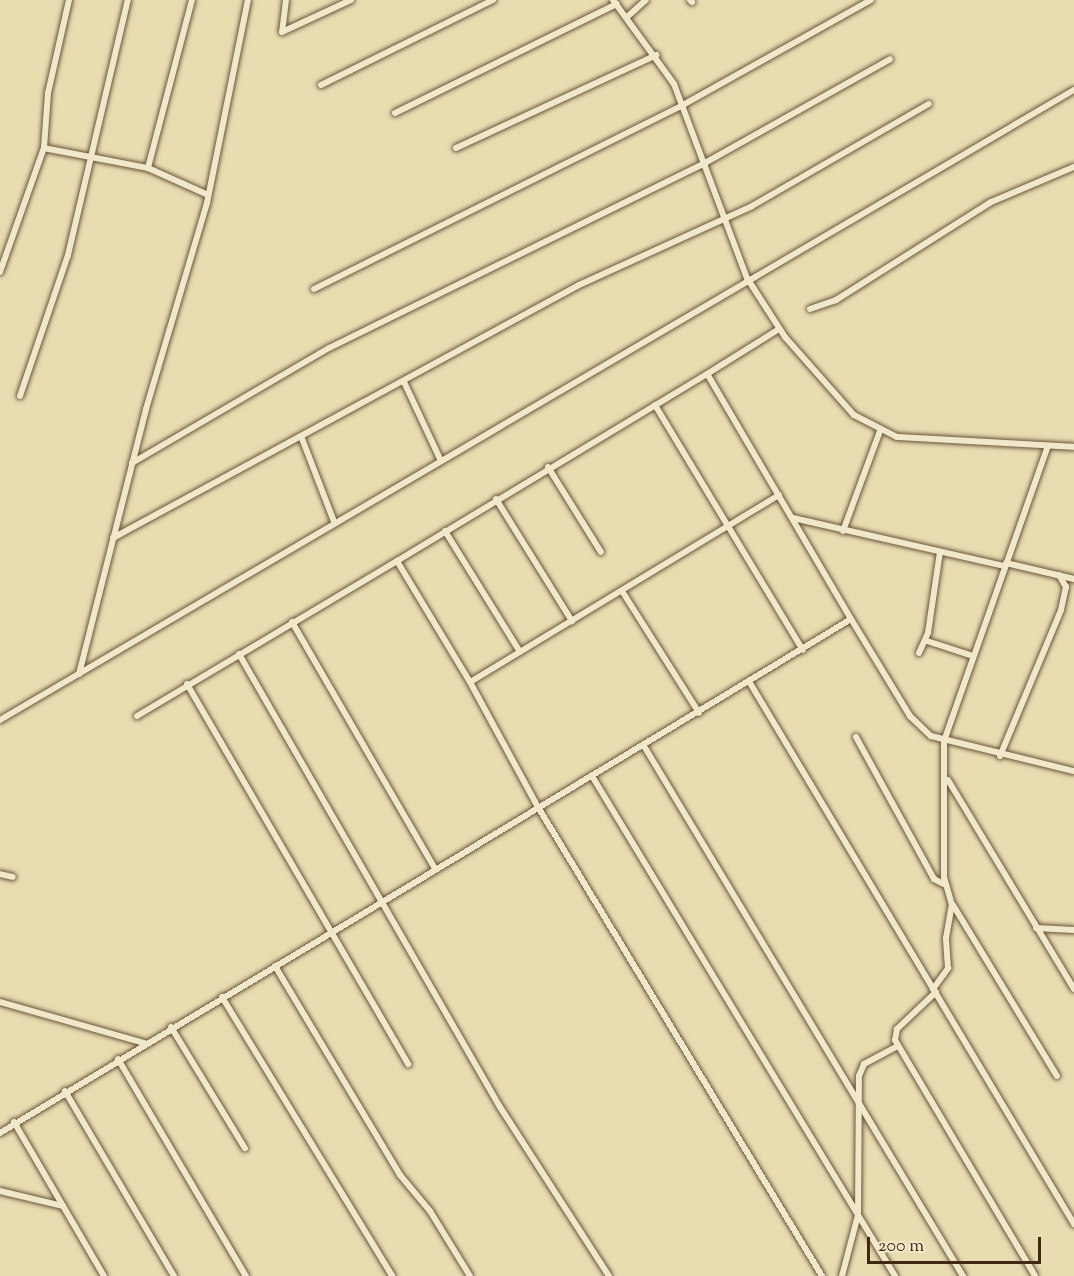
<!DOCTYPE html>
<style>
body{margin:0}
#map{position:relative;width:1074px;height:1276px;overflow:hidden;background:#e9dcb1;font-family:"Sorts Mill Goudy",serif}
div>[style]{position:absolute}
.roads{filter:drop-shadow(0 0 2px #6a553b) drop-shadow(0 0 2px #6a553b)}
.minor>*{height:6px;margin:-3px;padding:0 3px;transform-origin:3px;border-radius:3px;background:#f1e8cc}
span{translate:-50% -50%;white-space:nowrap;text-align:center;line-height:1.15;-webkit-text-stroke:6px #f1e8cc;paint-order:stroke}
.scale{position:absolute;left:867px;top:1237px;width:174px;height:27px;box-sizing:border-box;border:3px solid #402814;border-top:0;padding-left:8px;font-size:18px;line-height:21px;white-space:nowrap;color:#402814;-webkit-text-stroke:4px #f1e8cc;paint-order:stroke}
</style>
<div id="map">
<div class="roads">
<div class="minor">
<div style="left:69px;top:0;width:95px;rotate:102.7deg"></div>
<div style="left:48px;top:93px;width:55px;rotate:94.2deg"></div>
<div style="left:44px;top:148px;width:106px;rotate:10.9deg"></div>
<div style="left:192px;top:0;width:174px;rotate:104.7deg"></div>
<div style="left:148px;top:168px;width:66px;rotate:24.2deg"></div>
<div style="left:286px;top:0;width:32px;rotate:97deg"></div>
<div style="left:282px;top:32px;width:76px;rotate:-24.9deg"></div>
<div style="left:613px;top:0;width:104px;rotate:54deg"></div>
<div style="left:674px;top:84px;width:207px;rotate:69.4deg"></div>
<div style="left:747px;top:278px;width:70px;rotate:57.2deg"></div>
<div style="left:785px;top:337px;width:104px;rotate:48.5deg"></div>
<div style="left:854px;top:415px;width:48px;rotate:27.1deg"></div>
<div style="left:897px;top:437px;width:177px;rotate:3.2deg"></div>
<div style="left:690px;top:0;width:3px;rotate:45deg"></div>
<div style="left:627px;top:17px;width:25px;rotate:-42deg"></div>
<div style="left:321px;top:85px;width:192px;rotate:-26.3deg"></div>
<div style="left:395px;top:113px;width:247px;rotate:-26.2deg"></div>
<div style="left:456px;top:148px;width:221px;rotate:-24.9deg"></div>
<div style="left:0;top:272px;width:132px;rotate:-70.5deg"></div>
<div style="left:314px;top:289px;width:412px;rotate:-26.5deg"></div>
<div style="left:683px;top:105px;width:215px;rotate:-29.2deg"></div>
<div style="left:810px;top:309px;width:28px;rotate:-19deg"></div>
<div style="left:836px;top:300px;width:183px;rotate:-32.3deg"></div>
<div style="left:991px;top:202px;width:90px;rotate:-22.9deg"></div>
<div style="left:404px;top:382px;width:85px;rotate:64.9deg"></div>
<div style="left:20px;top:396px;width:149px;rotate:-71.2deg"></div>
<div style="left:68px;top:255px;width:262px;rotate:-76.8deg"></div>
<div style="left:655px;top:405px;width:286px;rotate:58.9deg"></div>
<div style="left:301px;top:436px;width:94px;rotate:68.9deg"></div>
<div style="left:132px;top:463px;width:228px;rotate:-30.3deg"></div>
<div style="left:329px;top:348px;width:419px;rotate:-26.2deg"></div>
<div style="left:705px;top:163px;width:212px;rotate:-29.3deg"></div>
<div style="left:548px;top:467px;width:100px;rotate:58.1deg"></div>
<div style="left:779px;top:495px;width:361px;rotate:148.8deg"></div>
<div style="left:470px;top:682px;width:142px;rotate:61.5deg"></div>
<div style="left:538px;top:807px;width:548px;rotate:58.8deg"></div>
<div style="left:496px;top:499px;width:144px;rotate:58.1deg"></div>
<div style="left:793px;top:518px;width:217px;rotate:12.8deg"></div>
<div style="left:445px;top:531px;width:142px;rotate:58.2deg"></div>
<div style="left:843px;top:531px;width:107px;rotate:-69.7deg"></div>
<div style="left:113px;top:538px;width:530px;rotate:-28.5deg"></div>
<div style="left:579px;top:285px;width:190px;rotate:-24.5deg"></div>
<div style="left:752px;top:206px;width:204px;rotate:-30deg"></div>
<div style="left:397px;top:561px;width:362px;rotate:-31.1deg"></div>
<div style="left:1006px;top:563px;width:70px;rotate:13.2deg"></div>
<div style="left:622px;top:591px;width:144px;rotate:57.7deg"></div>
<div style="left:851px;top:619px;width:114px;rotate:58.7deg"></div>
<div style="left:910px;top:716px;width:29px;rotate:44deg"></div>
<div style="left:931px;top:736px;width:147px;rotate:13.8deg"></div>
<div style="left:292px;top:622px;width:285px;rotate:59.9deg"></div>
<div style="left:927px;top:641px;width:48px;rotate:18.1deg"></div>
<div style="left:919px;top:653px;width:22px;rotate:-66deg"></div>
<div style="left:928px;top:633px;width:82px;rotate:-81.6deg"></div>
<div style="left:239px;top:654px;width:523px;rotate:60.05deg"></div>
<div style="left:500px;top:1107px;width:201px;rotate:57.2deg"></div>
<div style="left:79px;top:674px;width:273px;rotate:-75.8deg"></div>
<div style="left:146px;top:409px;width:215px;rotate:-73.5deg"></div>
<div style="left:207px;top:203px;width:207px;rotate:-78.6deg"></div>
<div style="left:750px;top:683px;width:631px;rotate:59.08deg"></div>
<div style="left:187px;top:684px;width:440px;rotate:59.8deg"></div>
<div style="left:137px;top:716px;width:303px;rotate:-30.8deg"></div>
<div style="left:397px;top:561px;width:141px;rotate:58.9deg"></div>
<div style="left:0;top:720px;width:1245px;rotate:-30.4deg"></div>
<div style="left:856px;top:737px;width:162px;rotate:61.2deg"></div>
<div style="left:934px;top:879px;width:11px;rotate:27deg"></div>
<div style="left:644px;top:746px;width:619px;rotate:58.96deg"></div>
<div style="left:1000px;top:756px;width:158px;rotate:-67.3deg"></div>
<div style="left:1061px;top:610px;width:24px;rotate:-78deg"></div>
<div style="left:1066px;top:587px;width:14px;rotate:-120deg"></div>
<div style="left:592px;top:776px;width:585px;rotate:58.78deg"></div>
<div style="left:948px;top:780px;width:244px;rotate:58.9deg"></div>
<div style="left:0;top:874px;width:13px;rotate:13deg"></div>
<div style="left:953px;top:905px;width:200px;rotate:58.7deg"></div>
<div style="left:1036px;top:928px;width:38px;rotate:3deg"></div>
<div style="left:275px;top:966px;width:244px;rotate:59.1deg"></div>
<div style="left:400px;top:1175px;width:47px;rotate:50.2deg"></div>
<div style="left:430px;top:1211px;width:76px;rotate:58.4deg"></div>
<div style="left:933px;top:989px;width:26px;rotate:-54deg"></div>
<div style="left:948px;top:968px;width:30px;rotate:-94deg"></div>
<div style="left:946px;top:938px;width:34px;rotate:-80deg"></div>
<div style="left:952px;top:905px;width:29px;rotate:-106deg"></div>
<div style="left:944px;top:877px;width:136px;rotate:-90deg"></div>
<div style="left:944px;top:741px;width:313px;rotate:-70.6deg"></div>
<div style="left:936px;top:992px;width:54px;rotate:136.5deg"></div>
<div style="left:897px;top:1029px;width:11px;rotate:100deg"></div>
<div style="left:895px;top:1040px;width:274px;rotate:59.3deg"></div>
<div style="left:222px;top:997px;width:327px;rotate:58.6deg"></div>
<div style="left:0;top:1002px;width:150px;rotate:15.9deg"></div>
<div style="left:171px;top:1027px;width:142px;rotate:58.6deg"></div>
<div style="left:118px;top:1059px;width:252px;rotate:59.5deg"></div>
<div style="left:65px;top:1091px;width:215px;rotate:59.5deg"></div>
<div style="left:14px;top:1122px;width:178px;rotate:59.7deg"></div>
<div style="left:0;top:1133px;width:994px;rotate:-31.13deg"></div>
<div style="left:851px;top:619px;width:284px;rotate:-120.4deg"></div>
<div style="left:707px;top:374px;width:85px;rotate:-32deg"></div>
<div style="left:0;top:1191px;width:65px;rotate:13.4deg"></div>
<div style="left:842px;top:1276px;width:63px;rotate:-75.3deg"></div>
<div style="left:858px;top:1215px;width:139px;rotate:-89.6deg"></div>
<div style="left:859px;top:1076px;width:13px;rotate:-67deg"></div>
<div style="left:864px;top:1064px;width:38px;rotate:-28deg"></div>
</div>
</div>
<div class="scale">200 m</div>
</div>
